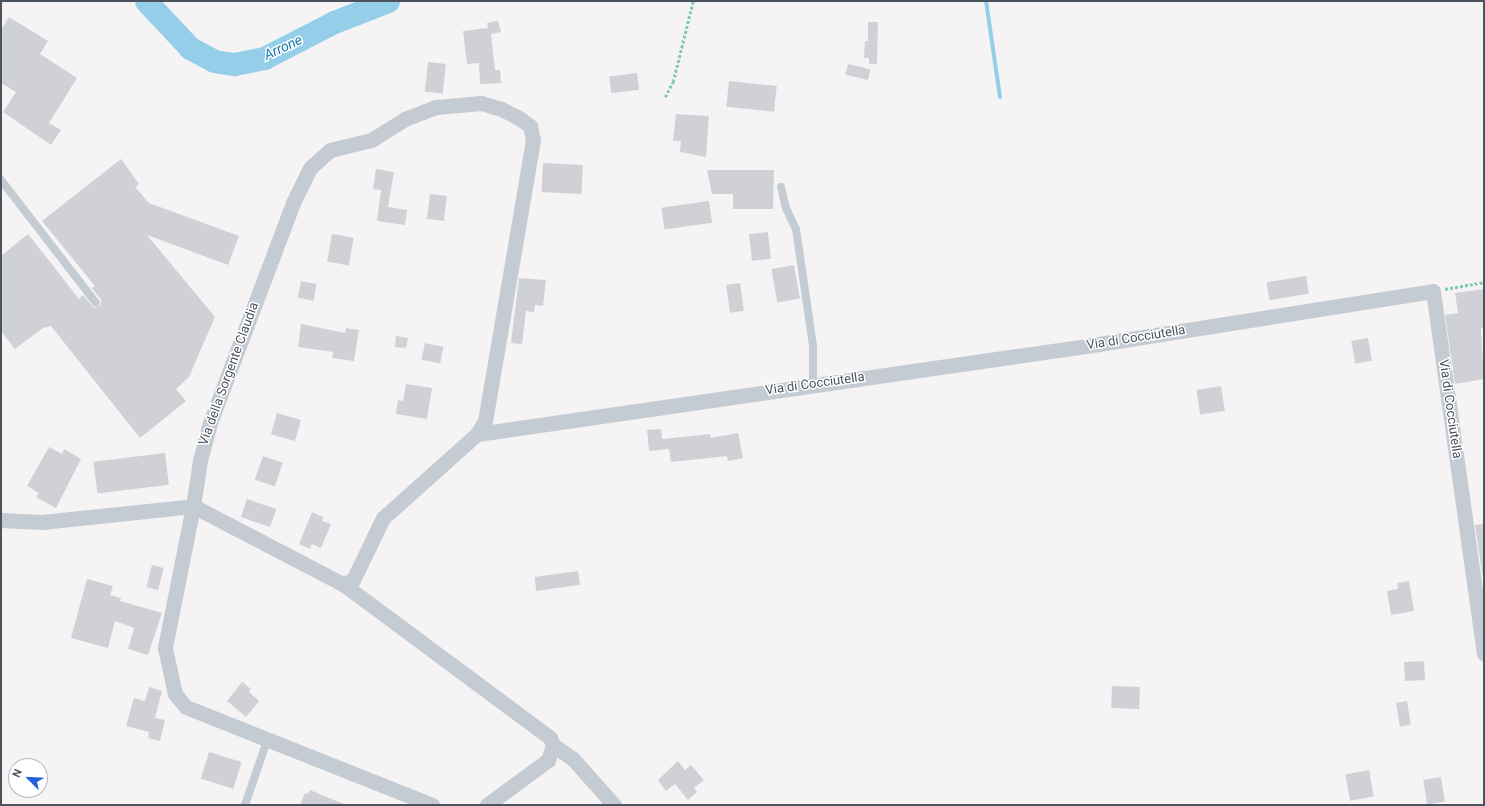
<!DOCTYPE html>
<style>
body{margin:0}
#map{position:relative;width:1485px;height:806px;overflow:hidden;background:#f5f3f3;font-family:Roboto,sans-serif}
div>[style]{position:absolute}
.stream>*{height:4px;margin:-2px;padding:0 2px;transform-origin:2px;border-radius:2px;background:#94cee9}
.river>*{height:23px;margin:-11.5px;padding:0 11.5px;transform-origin:11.5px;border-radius:11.5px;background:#94cee9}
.building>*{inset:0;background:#d0d1d6;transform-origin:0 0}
.path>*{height:2.5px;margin-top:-1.25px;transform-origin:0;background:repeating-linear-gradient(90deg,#7ecbae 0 3px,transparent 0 5px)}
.service>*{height:8px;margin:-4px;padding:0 4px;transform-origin:4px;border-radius:4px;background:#c4cbd3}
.minor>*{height:15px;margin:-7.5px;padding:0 7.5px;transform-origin:7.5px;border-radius:7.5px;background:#c4cbd3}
span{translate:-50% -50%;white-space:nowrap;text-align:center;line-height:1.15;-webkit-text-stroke:3px #fff;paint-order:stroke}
.street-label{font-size:13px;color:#4b535f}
.water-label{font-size:14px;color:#1479a9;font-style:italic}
.frame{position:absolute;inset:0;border:2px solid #4b535f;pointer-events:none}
.north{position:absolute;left:8px;top:758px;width:40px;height:40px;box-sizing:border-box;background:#fff;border:1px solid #b7babf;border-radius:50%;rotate:294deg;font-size:11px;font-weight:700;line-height:16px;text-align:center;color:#4b535f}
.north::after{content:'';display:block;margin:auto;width:14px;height:18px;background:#2460dd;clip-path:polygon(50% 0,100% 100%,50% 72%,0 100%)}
</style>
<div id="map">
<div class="stream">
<div style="left:986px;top:1px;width:97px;rotate:81.7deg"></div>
</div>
<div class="river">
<div style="left:146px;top:1px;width:64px;rotate:46.9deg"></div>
<div style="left:190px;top:48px;width:27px;rotate:28deg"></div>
<div style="left:214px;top:61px;width:20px;rotate:9deg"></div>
<div style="left:234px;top:64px;width:31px;rotate:-11deg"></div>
<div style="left:264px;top:58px;width:79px;rotate:-27.2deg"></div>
<div style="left:334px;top:22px;width:58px;rotate:-21.3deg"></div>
</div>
<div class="building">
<div style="clip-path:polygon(9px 17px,48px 41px,40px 54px,77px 78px,49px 123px,61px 130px,51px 145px,3px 112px,16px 92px,1px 83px,1px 30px)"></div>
<div style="clip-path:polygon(498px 21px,501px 32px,491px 34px,495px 70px,500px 70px,501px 83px,480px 84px,479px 63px,467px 64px,463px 31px,488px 28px,487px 23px)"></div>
<div style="clip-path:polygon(868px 22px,878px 22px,877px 64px,869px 64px,869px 58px,864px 58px,865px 41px,868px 41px)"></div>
<div style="left:428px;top:62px;width:18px;height:30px;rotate:6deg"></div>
<div style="left:848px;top:64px;width:23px;height:11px;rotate:13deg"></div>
<div style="left:637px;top:73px;width:17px;height:28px;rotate:83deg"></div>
<div style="left:729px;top:81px;width:48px;height:26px;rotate:6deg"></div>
<div style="clip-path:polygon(676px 114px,709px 116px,706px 157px,680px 152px,681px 141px,673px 141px)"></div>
<div style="clip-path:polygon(121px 159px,139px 184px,135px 187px,149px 203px,239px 236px,228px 265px,147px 235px,215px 317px,189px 377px,176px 389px,186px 401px,140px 438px,51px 326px,43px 328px,15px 349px,1px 331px,1px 256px,28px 234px,79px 299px,83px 295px,94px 308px,101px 305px,101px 300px,92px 288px,95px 286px,42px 221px)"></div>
<div style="left:543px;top:163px;width:40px;height:29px;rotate:3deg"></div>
<div style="clip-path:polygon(376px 169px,394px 172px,388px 207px,407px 210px,405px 225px,377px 221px,381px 190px,373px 189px)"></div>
<div style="clip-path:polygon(707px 170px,774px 170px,773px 209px,733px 209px,733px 194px,712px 194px)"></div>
<div style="left:430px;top:194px;width:17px;height:25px;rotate:7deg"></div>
<div style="left:709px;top:201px;width:22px;height:48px;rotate:82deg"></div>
<div style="left:768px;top:232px;width:27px;height:19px;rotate:84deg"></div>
<div style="left:332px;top:234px;width:22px;height:28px;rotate:10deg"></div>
<div style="left:794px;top:265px;width:34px;height:23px;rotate:80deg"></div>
<div style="left:1306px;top:276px;width:18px;height:40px;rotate:81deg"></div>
<div style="clip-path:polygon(519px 278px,546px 280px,543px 306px,535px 305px,534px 312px,526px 311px,522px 344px,511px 343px)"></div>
<div style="left:301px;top:281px;width:16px;height:17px;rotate:11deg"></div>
<div style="left:740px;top:283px;width:28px;height:14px;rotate:82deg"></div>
<div style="clip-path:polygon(1484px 289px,1484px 327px,1481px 328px,1484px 379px,1455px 384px,1445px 315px,1458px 313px,1455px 293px)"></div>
<div style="clip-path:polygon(301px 324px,345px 333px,346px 328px,359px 330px,354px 361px,332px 358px,333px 352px,298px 347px)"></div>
<div style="clip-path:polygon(396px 336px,408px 338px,406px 348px,395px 347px)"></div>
<div style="left:1368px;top:338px;width:23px;height:17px;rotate:80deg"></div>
<div style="left:425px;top:343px;width:19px;height:17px;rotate:12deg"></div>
<div style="clip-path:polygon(406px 384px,432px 388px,427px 419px,396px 414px,398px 400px,403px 401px)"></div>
<div style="left:1221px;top:386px;width:25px;height:25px;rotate:81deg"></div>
<div style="left:277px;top:413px;width:25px;height:22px;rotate:16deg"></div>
<div style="clip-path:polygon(661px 429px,662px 439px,710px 434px,711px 438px,738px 433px,743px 458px,728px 461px,727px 456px,671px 462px,669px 449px,649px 451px,647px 430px)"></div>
<div style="clip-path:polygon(49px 447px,62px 454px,64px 449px,81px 459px,56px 508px,36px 497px,39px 493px,27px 486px)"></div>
<div style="left:165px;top:453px;width:32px;height:72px;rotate:83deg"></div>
<div style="left:263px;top:456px;width:21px;height:25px;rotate:19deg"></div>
<div style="left:247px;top:499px;width:31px;height:19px;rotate:19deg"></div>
<div style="clip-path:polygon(312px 512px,323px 517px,322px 521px,331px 524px,321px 548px,312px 544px,310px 549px,299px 544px)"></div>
<div style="clip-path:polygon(1484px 524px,1484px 586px,1475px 525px)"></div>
<div style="left:152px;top:565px;width:12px;height:23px;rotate:14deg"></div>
<div style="left:578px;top:571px;width:14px;height:44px;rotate:82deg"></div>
<div style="clip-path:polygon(87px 579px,113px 586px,110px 595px,121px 598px,120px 601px,162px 613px,148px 655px,128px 649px,134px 628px,115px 621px,108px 648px,71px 638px)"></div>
<div style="clip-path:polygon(1409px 581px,1414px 611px,1391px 615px,1387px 591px,1398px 589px,1397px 583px)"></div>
<div style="left:1424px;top:661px;width:19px;height:20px;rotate:87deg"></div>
<div style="clip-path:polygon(242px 682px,251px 689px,249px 692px,259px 701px,246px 717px,227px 701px)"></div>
<div style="left:1112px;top:686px;width:28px;height:22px;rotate:2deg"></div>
<div style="clip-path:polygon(149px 687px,162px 691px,155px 718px,165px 720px,160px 741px,148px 738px,149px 732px,126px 726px,134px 698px,145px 701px)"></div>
<div style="left:1407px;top:701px;width:24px;height:11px;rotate:81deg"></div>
<div style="left:209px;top:752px;width:34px;height:28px;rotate:17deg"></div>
<div style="clip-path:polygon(678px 761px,685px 770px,691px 765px,704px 780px,694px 788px,697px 792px,688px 800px,675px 784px,666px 791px,658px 780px)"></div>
<div style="left:1369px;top:770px;width:27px;height:24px;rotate:80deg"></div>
<div style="left:1441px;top:777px;width:25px;height:18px;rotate:81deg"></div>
<div style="clip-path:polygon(310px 790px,346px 805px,300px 805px,305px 793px,308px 794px)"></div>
</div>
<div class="path">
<div style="left:665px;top:97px;width:17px;rotate:-62deg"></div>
<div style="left:673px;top:82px;width:83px;rotate:-76.1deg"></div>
<div style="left:1445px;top:289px;width:40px;rotate:-10deg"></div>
</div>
<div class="service">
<div style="left:1px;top:180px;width:155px;rotate:52.3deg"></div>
<div style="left:781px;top:187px;width:22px;rotate:77deg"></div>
<div style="left:786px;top:208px;width:23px;rotate:65deg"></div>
<div style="left:796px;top:229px;width:117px;rotate:81.7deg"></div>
<div style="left:813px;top:345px;width:39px;rotate:90deg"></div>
<div style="left:245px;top:805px;width:71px;rotate:-71.1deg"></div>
</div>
<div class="minor">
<div style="left:477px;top:434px;width:615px;rotate:-8.22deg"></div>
<div style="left:1086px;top:346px;width:351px;rotate:-9deg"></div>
<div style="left:1433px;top:291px;width:366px;rotate:82deg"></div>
<div style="left:1px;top:520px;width:41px;rotate:2.8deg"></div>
<div style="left:42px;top:522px;width:152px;rotate:-6deg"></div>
<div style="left:193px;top:506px;width:169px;rotate:27.5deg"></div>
<div style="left:343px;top:584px;width:11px;rotate:-22deg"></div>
<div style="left:353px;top:580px;width:69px;rotate:-64.2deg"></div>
<div style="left:383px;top:518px;width:126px;rotate:-41.8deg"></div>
<div style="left:477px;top:434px;width:15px;rotate:-58deg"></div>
<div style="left:485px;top:421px;width:285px;rotate:-80.3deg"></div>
<div style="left:533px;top:140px;width:14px;rotate:-102deg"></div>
<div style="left:530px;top:126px;width:14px;rotate:-144deg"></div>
<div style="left:519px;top:118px;width:20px;rotate:-153deg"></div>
<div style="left:501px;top:109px;width:21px;rotate:-163deg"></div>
<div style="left:481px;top:103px;width:45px;rotate:174.9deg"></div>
<div style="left:436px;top:107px;width:33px;rotate:159deg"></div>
<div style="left:405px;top:119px;width:40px;rotate:148deg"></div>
<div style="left:371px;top:140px;width:42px;rotate:166.3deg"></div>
<div style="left:330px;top:150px;width:27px;rotate:138deg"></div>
<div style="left:310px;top:168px;width:39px;rotate:116deg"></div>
<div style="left:293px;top:203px;width:235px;rotate:110.7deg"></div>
<div style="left:210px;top:423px;width:39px;rotate:105deg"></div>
<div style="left:200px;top:461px;width:46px;rotate:98.8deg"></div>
<div style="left:193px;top:506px;width:145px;rotate:101.2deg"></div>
<div style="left:165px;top:648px;width:47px;rotate:77.7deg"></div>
<div style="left:175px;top:694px;width:17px;rotate:50deg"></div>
<div style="left:186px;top:707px;width:265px;rotate:21.7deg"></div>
<div style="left:343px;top:584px;width:258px;rotate:36.6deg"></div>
<div style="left:550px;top:738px;width:8px;rotate:67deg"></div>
<div style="left:553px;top:745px;width:16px;rotate:108deg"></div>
<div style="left:548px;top:760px;width:76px;rotate:143.6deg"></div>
<div style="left:553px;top:745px;width:24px;rotate:35deg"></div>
<div style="left:573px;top:759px;width:62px;rotate:48.3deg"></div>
</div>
<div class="street-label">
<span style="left:1136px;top:338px;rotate:-9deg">Via di Cocciutella</span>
<span style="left:229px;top:374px;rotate:-70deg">Via della Sorgente Claudia</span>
<span style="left:815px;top:384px;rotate:-8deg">Via di Cocciutella</span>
<span style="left:1450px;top:409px;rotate:82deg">Via di Cocciutella</span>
</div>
<div class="water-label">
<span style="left:283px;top:47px;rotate:-25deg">Arrone</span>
</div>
<div class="frame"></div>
<div class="north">N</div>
</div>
